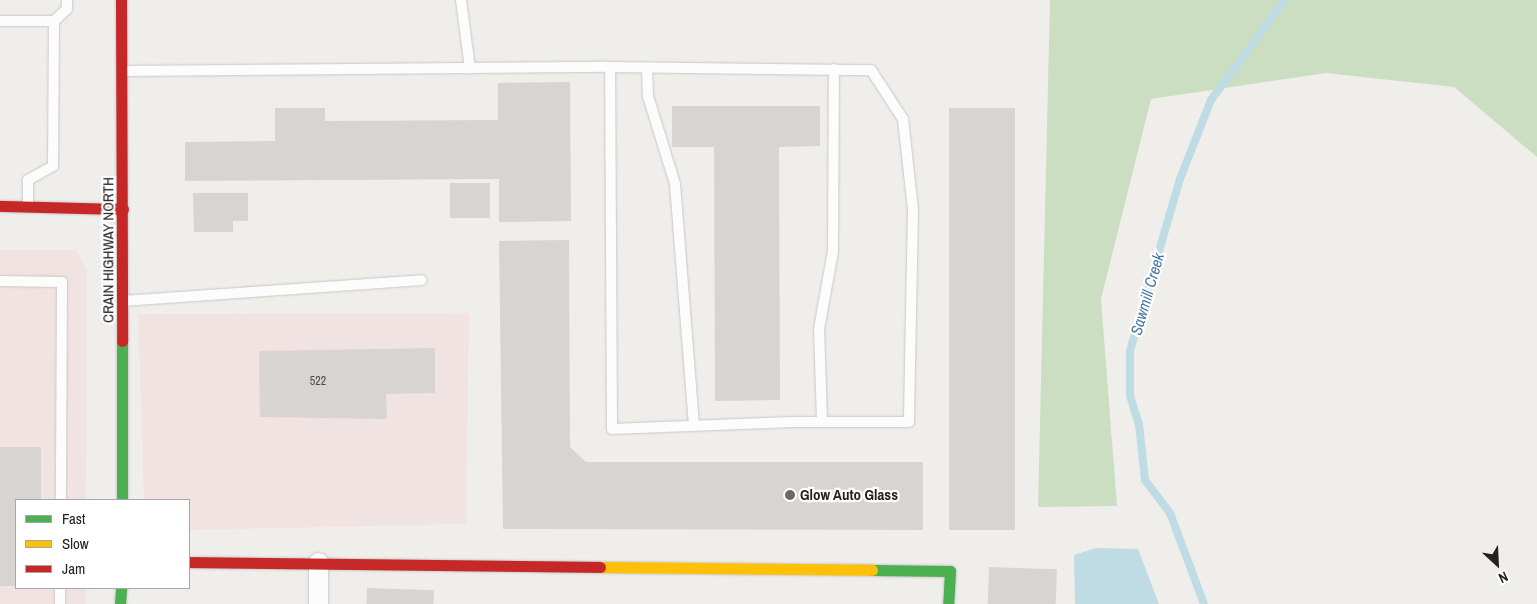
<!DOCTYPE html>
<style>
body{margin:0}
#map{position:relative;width:1537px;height:604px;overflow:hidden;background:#f0eeeb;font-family:"Archivo Narrow",sans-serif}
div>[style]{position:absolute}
.commercial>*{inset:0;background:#f1e3e1}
.forest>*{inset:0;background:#cbdec1}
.water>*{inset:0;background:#bfdbe3}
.stream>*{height:8px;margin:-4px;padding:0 4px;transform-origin:4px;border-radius:4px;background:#bfdbe3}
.building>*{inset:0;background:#d7d4d2;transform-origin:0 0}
.roads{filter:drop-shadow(0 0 1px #c9c8c7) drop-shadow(0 0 1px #c9c8c7)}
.lane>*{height:10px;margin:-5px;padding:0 5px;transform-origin:5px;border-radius:5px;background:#fdfcfc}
.street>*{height:19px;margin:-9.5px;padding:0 9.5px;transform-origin:9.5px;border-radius:9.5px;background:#fdfcfc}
.fast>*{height:11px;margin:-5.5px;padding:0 5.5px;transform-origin:5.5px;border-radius:5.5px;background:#4caf50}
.slow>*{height:11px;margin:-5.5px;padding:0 5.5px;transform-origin:5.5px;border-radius:5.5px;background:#ffc107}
.jam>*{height:11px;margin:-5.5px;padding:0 5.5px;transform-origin:5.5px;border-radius:5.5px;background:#c62828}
.dots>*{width:14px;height:14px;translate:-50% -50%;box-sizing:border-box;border:2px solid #fff;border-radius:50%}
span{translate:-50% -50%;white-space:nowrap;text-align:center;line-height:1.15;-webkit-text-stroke:4.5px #fff;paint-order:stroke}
.number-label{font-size:12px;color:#4f4e4e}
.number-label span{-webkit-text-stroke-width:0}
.street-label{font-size:15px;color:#222}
.poi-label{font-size:15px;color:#222;font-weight:700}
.left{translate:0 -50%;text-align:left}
.water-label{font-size:16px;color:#4a7aab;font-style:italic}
.legend{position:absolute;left:15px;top:499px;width:175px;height:90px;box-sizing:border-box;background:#fff;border:1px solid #a7a7a7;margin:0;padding:6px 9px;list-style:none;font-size:15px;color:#222}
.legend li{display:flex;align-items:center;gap:10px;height:25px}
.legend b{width:25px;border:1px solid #a7a7a7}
.north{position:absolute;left:1472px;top:539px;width:50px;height:50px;-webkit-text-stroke:4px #fff;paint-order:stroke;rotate:155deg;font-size:14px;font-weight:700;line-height:20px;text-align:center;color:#222}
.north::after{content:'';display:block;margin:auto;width:18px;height:22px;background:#222;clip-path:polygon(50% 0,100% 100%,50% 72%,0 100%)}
</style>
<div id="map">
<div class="commercial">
<div style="clip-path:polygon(0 250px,76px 250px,87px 270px,86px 500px,16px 500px,16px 588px,86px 588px,86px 604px,0 604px)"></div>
<div style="clip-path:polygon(469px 313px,466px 524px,189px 530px,189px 500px,144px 500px,138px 314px)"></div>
</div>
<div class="forest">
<div style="clip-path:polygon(1050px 0,1537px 0,1537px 157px,1454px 87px,1326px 73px,1151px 99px,1101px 299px,1117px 506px,1038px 507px)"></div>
</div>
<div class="water">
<div style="clip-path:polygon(1096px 548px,1138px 549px,1159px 604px,1075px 604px,1074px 555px)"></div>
</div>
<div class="stream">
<div style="left:1204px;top:604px;width:97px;rotate:-110.5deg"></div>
<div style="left:1170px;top:513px;width:41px;rotate:-127.1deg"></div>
<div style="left:1145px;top:480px;width:55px;rotate:-96.2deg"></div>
<div style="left:1139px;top:425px;width:30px;rotate:-107deg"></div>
<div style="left:1130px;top:396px;width:45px;rotate:-90deg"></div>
<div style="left:1130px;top:351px;width:179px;rotate:-73.8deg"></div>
<div style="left:1180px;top:179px;width:85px;rotate:-68.6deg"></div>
<div style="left:1211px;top:100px;width:124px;rotate:-53.5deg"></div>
</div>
<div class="building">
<div style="clip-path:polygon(570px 82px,571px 221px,499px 222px,499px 179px,185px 181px,185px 142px,275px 141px,275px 108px,325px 108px,325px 121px,498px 120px,498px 83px)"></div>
<div style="clip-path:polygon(672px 106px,820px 106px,820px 146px,779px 147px,780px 400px,715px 401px,714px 147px,672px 147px)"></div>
<div style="left:949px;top:108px;width:66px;height:422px"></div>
<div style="left:450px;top:183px;width:40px;height:35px"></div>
<div style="clip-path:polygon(193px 193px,248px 193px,248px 221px,233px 221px,233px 232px,194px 232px)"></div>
<div style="clip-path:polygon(569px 240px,570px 447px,586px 462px,923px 462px,923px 530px,503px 529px,499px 241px)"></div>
<div style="clip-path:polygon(435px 348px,435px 393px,386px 394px,387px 419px,260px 417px,259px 351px)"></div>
<div style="clip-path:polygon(0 447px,41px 447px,41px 500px,16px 500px,16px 586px,0 586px)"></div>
<div style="left:989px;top:567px;width:68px;height:37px;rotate:2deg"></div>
<div style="left:367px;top:588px;width:67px;height:16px;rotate:2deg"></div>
</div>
<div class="roads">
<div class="lane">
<div style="left:461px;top:0;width:69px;rotate:82.5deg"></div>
<div style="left:0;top:21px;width:54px"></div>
<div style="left:54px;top:21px;width:145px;rotate:90.4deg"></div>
<div style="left:53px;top:166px;width:29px;rotate:151deg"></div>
<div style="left:28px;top:180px;width:27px;rotate:90deg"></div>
<div style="left:54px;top:21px;width:18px;rotate:-43deg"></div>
<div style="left:67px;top:9px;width:9px;rotate:-90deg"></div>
<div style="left:647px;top:68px;width:28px;rotate:88deg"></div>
<div style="left:648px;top:96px;width:92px;rotate:72.9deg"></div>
<div style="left:675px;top:184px;width:243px;rotate:85.5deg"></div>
<div style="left:123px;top:71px;width:487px;rotate:-0.5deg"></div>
<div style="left:610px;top:67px;width:261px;rotate:0.7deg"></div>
<div style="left:871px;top:70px;width:59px;rotate:56.9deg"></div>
<div style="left:903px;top:119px;width:91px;rotate:83.7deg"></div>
<div style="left:913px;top:209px;width:213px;rotate:91.1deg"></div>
<div style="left:909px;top:422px;width:117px;rotate:180deg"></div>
<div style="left:792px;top:422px;width:180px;rotate:177.8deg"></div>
<div style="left:612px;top:429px;width:362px;rotate:-90.3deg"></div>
<div style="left:0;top:281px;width:62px;rotate:0.9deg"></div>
<div style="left:62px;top:282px;width:218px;rotate:90.3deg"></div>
<div style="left:124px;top:301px;width:298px;rotate:-4deg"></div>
<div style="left:822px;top:422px;width:93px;rotate:-91.8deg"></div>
<div style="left:819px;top:329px;width:79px;rotate:-79.8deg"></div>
<div style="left:833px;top:251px;width:182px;rotate:-89.7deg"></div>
<div style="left:60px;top:604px;width:16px;rotate:-90deg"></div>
</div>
<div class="street">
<div style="left:318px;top:604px;width:42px;rotate:-90deg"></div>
</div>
<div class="fast">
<div style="left:122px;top:341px;width:159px;rotate:90deg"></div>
<div style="left:872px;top:570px;width:78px;rotate:0.7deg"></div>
<div style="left:950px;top:571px;width:33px;rotate:93deg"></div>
<div style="left:120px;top:604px;width:16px;rotate:-86deg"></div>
</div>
<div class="slow">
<div style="left:600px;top:567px;width:272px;rotate:0.6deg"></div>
</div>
<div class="jam">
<div style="left:121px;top:0;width:341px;rotate:89.8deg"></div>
<div style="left:0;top:206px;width:123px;rotate:1.4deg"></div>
<div style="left:189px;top:562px;width:411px;rotate:0.7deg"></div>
</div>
</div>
<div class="dots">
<div style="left:790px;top:495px;background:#6a6968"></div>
</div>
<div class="number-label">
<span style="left:318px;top:382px">522</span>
</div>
<div class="street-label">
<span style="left:108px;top:250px;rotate:-90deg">CRAIN HIGHWAY NORTH</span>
</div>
<div class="poi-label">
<span class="left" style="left:800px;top:495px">Glow Auto Glass</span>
</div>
<div class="water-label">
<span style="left:1147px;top:294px;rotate:-74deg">Sawmill Creek</span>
</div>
<ul class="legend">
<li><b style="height:6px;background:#4caf50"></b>Fast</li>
<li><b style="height:6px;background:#ffc107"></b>Slow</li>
<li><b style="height:6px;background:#c62828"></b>Jam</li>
</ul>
<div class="north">N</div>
</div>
